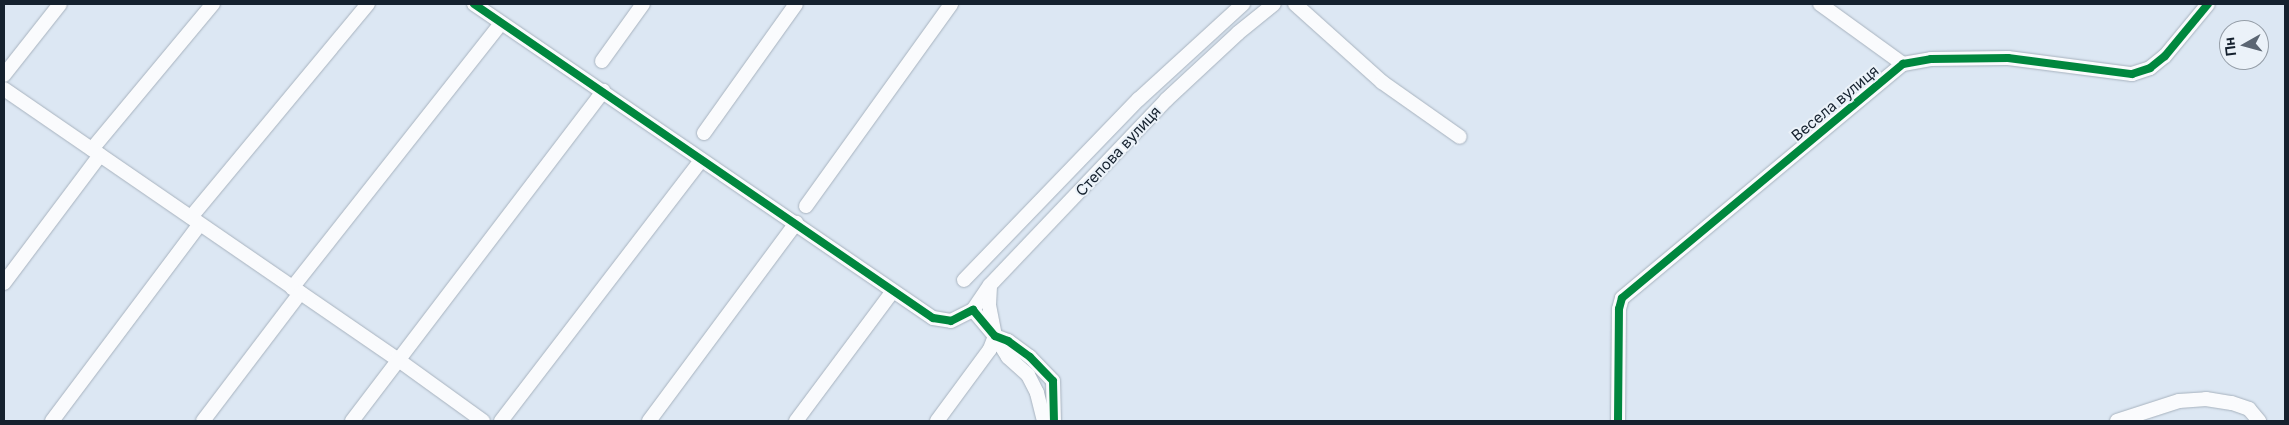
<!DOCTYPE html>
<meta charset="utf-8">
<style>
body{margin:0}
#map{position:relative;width:2289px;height:425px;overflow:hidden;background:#dce7f3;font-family:Inter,sans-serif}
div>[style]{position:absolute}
.roads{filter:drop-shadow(0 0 1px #a7b2be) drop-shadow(0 0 1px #a7b2be)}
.minor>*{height:14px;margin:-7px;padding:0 7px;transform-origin:7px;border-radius:7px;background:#fafbfd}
.cycleway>*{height:8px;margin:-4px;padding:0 4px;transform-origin:4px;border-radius:4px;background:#00873e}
span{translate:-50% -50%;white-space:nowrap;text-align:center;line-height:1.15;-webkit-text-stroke:4px #ebf2f9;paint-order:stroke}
.street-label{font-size:15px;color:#15212e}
.frame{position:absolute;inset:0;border:5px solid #15212e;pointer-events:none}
.north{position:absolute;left:2219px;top:20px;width:50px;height:50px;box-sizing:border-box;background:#ebf2f9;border:1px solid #959ea8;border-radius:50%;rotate:263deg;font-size:14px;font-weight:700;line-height:20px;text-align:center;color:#15212e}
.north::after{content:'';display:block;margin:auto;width:18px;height:22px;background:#5b6673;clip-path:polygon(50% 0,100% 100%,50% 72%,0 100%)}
</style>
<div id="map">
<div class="roads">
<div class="minor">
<div style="left:474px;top:4px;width:556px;rotate:34.38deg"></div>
<div style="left:933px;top:318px;width:18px;rotate:9deg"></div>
<div style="left:951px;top:321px;width:25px;rotate:-27deg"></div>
<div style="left:973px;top:310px;width:34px;rotate:50deg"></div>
<div style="left:995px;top:336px;width:14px;rotate:21deg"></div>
<div style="left:1008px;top:341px;width:27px;rotate:36deg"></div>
<div style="left:1030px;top:357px;width:33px;rotate:46deg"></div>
<div style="left:1053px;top:381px;width:40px;rotate:88.6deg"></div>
<div style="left:1295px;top:4px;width:117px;rotate:41.9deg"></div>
<div style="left:1382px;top:82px;width:95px;rotate:35.2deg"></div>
<div style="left:1820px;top:4px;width:102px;rotate:35.9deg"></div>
<div style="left:602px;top:61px;width:70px;rotate:-54.3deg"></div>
<div style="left:4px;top:75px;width:90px;rotate:-51.7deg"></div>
<div style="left:4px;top:89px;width:477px;rotate:34.5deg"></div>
<div style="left:397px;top:359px;width:106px;rotate:35.8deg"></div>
<div style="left:704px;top:133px;width:158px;rotate:-54.5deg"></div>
<div style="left:92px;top:149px;width:189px;rotate:-50.2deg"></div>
<div style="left:806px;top:206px;width:249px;rotate:-54.3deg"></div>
<div style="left:191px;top:217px;width:277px;rotate:-50.3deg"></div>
<div style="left:964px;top:280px;width:252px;rotate:-46deg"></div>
<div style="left:1139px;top:99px;width:141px;rotate:-42.4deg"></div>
<div style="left:4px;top:283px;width:160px;rotate:-53.1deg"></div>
<div style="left:292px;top:288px;width:337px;rotate:-51.7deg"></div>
<div style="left:973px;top:310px;width:30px;rotate:-56deg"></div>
<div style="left:990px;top:285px;width:255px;rotate:-46.4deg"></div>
<div style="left:1166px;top:100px;width:98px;rotate:-42.9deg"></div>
<div style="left:1238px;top:33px;width:46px;rotate:-38.9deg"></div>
<div style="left:995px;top:336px;width:25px;rotate:58deg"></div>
<div style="left:1008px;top:357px;width:27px;rotate:42deg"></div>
<div style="left:1028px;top:375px;width:20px;rotate:63deg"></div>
<div style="left:1037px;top:393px;width:29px;rotate:76deg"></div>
<div style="left:52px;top:421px;width:246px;rotate:-53.1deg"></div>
<div style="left:203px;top:421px;width:161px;rotate:-52.8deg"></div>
<div style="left:352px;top:421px;width:415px;rotate:-52.7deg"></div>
<div style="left:501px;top:421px;width:329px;rotate:-52.5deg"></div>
<div style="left:649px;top:421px;width:247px;rotate:-53.4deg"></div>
<div style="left:796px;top:421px;width:162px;rotate:-53.3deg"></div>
<div style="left:937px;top:421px;width:89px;rotate:-53.6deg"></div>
<div style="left:990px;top:349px;width:14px;rotate:-69deg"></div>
<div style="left:995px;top:336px;width:32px;rotate:-101deg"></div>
<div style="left:989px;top:305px;width:19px;rotate:-87deg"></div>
<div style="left:1618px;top:421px;width:112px;rotate:-89.5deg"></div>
<div style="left:1619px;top:309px;width:11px;rotate:-75deg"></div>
<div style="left:1622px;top:298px;width:366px;rotate:-39.8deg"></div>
<div style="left:1903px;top:64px;width:28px;rotate:-10deg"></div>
<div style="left:1931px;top:59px;width:77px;rotate:-0.7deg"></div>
<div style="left:2008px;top:58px;width:125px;rotate:7.4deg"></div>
<div style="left:2132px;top:74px;width:19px;rotate:-18deg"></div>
<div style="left:2150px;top:68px;width:19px;rotate:-39deg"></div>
<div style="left:2165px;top:56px;width:67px;rotate:-50.4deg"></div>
<div style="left:2117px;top:421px;width:65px;rotate:-17.9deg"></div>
<div style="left:2179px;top:401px;width:27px;rotate:-4deg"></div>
<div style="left:2206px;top:399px;width:26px;rotate:9deg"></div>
<div style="left:2232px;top:403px;width:18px;rotate:19deg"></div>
<div style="left:2249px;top:409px;width:16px;rotate:50deg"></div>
</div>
</div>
<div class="cycleway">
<div style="left:474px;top:4px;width:556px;rotate:34.38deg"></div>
<div style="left:933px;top:318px;width:18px;rotate:9deg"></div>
<div style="left:951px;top:321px;width:25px;rotate:-27deg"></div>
<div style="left:973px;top:310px;width:34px;rotate:50deg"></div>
<div style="left:995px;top:336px;width:14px;rotate:21deg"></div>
<div style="left:1008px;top:341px;width:27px;rotate:36deg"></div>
<div style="left:1030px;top:357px;width:33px;rotate:46deg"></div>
<div style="left:1053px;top:381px;width:40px;rotate:88.6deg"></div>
<div style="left:1618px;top:421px;width:112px;rotate:-89.5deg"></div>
<div style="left:1619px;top:309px;width:11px;rotate:-75deg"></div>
<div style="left:1622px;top:298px;width:366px;rotate:-39.8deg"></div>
<div style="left:1903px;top:64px;width:28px;rotate:-10deg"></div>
<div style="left:1931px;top:59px;width:77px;rotate:-0.7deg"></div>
<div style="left:2008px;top:58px;width:125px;rotate:7.4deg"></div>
<div style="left:2132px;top:74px;width:19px;rotate:-18deg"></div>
<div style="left:2150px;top:68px;width:19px;rotate:-39deg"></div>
<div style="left:2165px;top:56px;width:67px;rotate:-50.4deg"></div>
</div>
<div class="street-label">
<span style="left:1835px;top:103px;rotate:-40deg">Весела вулиця</span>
<span style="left:1118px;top:151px;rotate:-47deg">Степова вулиця</span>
</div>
<div class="frame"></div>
<div class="north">Пн</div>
</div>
